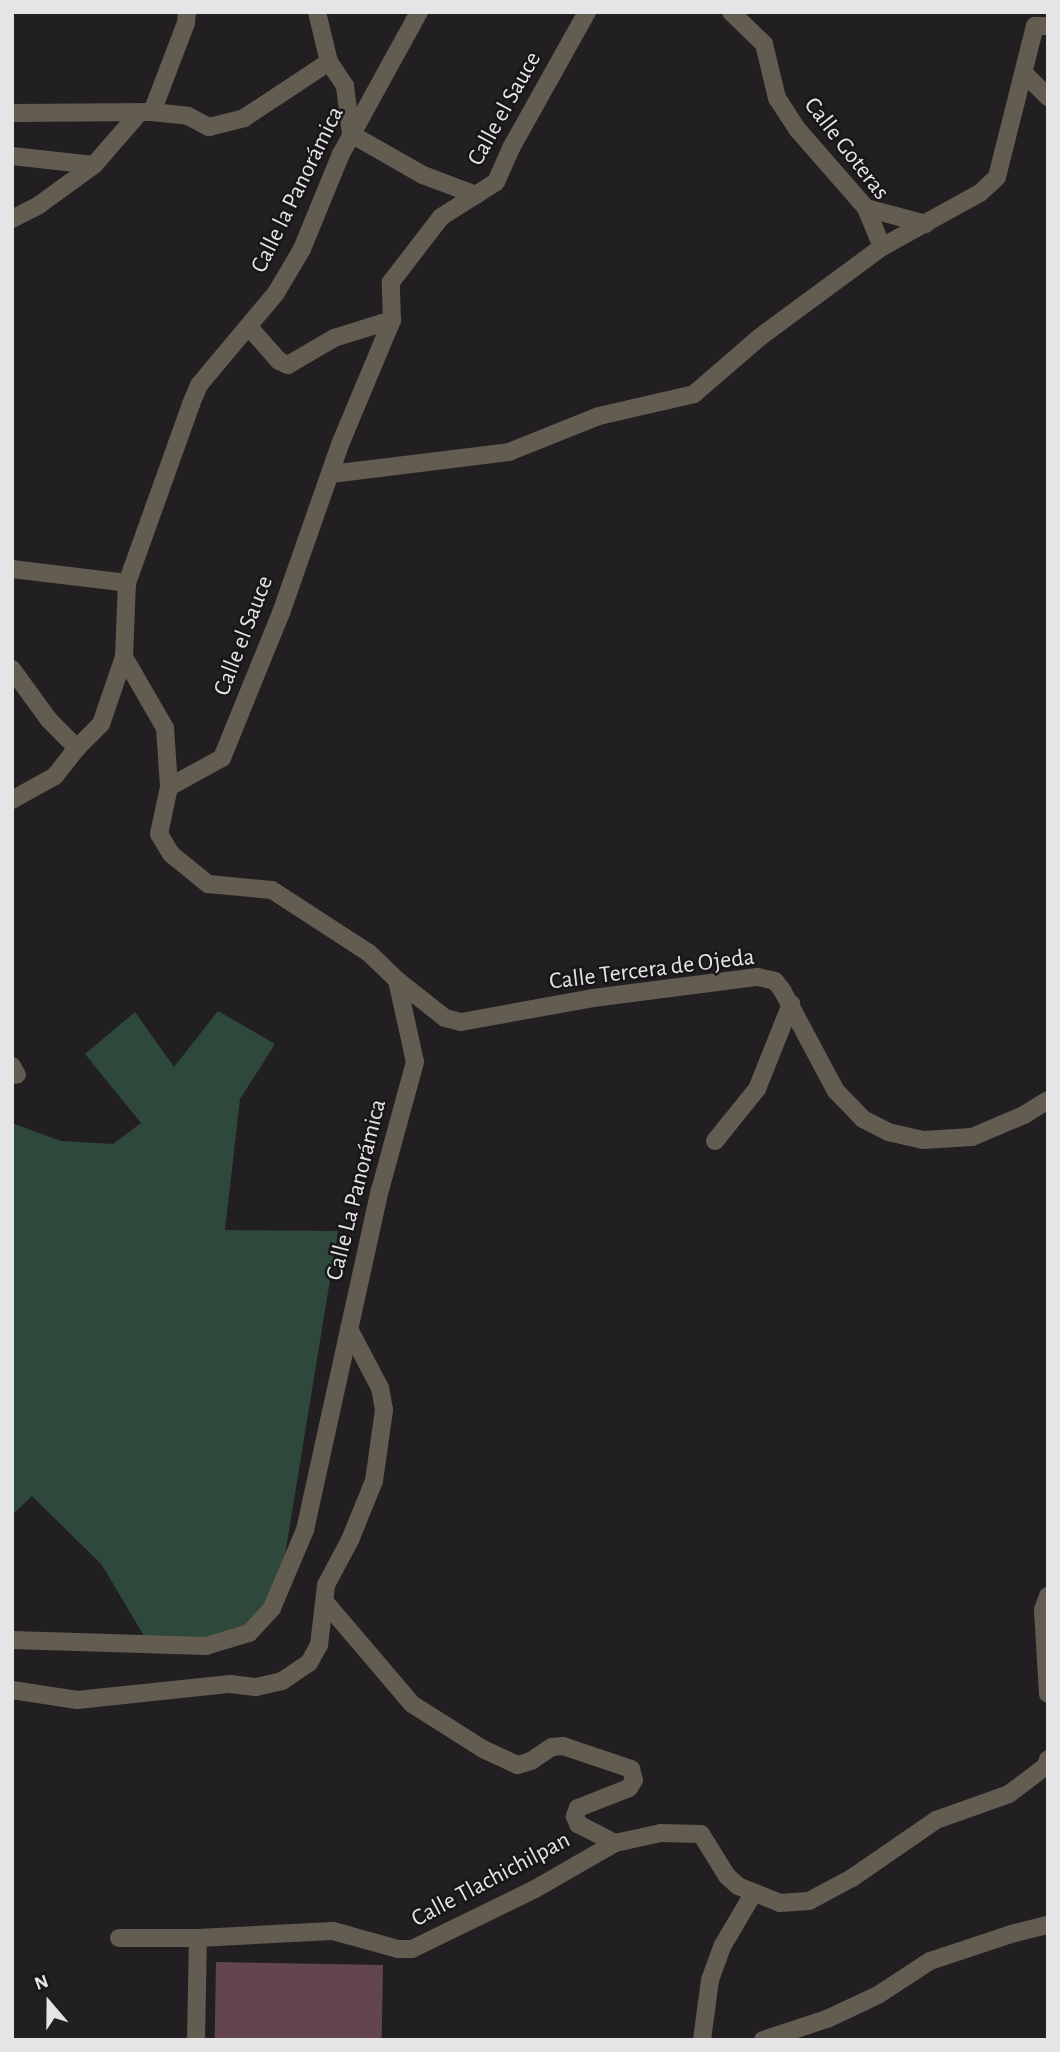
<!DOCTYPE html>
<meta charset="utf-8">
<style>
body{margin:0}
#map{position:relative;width:1060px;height:2052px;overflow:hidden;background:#221f23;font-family:"Alegreya Sans",sans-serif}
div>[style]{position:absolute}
.green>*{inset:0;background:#2e483c}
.building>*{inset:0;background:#624550;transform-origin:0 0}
.pedestrian>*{height:18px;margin:-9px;padding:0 9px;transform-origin:9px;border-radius:9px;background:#635c51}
.minor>*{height:18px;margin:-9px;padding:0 9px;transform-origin:9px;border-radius:9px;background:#635c51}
span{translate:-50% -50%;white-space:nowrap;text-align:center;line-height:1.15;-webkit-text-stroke:5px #191619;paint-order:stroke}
.street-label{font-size:24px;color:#e5e4e6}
.frame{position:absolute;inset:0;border:14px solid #e5e4e6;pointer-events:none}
.north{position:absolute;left:14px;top:1968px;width:70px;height:70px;-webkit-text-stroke:5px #191619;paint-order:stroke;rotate:340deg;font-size:19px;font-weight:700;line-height:28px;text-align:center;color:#e5e4e6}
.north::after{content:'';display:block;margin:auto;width:24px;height:32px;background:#e5e4e6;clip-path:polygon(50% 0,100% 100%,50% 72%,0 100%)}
</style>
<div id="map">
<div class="green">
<div style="clip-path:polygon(218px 1011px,275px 1044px,240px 1099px,225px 1230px,338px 1231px,284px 1561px,267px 1601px,241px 1628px,211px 1640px,144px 1636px,102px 1565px,32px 1496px,12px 1515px,12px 1123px,61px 1141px,113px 1144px,141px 1123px,85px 1054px,135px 1012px,174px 1067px)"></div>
</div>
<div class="building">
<div style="left:216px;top:1962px;width:167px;height:78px;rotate:1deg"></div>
</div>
<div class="pedestrian">
<div style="left:351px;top:134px;width:83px;rotate:29.7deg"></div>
<div style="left:423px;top:175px;width:57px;rotate:20.7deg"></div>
<div style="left:12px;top:800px;width:49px;rotate:-29.2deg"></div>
<div style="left:55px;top:776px;width:36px;rotate:-52deg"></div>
<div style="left:12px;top:1066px;width:10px;rotate:61deg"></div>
</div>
<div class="minor">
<div style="left:317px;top:12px;width:51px;rotate:76.5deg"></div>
<div style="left:329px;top:62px;width:29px;rotate:56deg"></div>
<div style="left:345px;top:86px;width:48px;rotate:82.9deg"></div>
<div style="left:731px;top:12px;width:46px;rotate:44.1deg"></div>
<div style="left:764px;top:44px;width:56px;rotate:76.5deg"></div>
<div style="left:777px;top:98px;width:38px;rotate:57deg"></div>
<div style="left:798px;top:130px;width:103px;rotate:48.9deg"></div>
<div style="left:866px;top:208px;width:42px;rotate:67.7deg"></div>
<div style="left:1024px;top:73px;width:34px;rotate:45deg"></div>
<div style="left:152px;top:112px;width:95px;rotate:-69.1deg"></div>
<div style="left:186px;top:23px;width:11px;rotate:-85deg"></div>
<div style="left:12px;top:113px;width:140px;rotate:-0.4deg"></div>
<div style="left:152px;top:112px;width:36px;rotate:6deg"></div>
<div style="left:188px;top:116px;width:24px;rotate:28deg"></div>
<div style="left:209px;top:127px;width:36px;rotate:-14deg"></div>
<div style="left:244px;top:118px;width:102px;rotate:-33.4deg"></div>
<div style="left:12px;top:156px;width:82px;rotate:6.3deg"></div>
<div style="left:866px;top:208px;width:62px;rotate:14.9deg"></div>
<div style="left:12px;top:219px;width:30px;rotate:-27deg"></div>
<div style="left:39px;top:205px;width:68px;rotate:-36deg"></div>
<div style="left:94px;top:165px;width:69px;rotate:-49.1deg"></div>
<div style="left:249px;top:327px;width:45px;rotate:48.6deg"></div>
<div style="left:279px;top:361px;width:10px;rotate:24deg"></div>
<div style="left:288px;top:365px;width:53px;rotate:-30.4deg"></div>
<div style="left:334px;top:338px;width:61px;rotate:-17.2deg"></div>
<div style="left:331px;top:474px;width:179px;rotate:-7deg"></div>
<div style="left:509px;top:452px;width:97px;rotate:-21.8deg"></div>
<div style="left:599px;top:416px;width:98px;rotate:-13deg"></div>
<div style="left:694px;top:394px;width:87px;rotate:-40.8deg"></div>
<div style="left:760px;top:337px;width:152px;rotate:-36.4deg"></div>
<div style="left:882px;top:247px;width:112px;rotate:-28.9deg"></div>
<div style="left:980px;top:193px;width:23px;rotate:-43deg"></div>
<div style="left:997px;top:177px;width:156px;rotate:-75.9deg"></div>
<div style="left:1035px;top:26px;width:13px"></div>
<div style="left:12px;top:569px;width:116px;rotate:6.9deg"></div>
<div style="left:124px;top:657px;width:82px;rotate:60deg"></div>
<div style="left:165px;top:728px;width:59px;rotate:86.1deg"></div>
<div style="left:169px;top:787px;width:48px;rotate:102deg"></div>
<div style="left:159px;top:834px;width:23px;rotate:59deg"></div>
<div style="left:171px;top:854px;width:48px;rotate:39deg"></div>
<div style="left:208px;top:884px;width:64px;rotate:5.4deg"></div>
<div style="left:272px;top:890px;width:116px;rotate:33deg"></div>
<div style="left:369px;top:953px;width:39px;rotate:44deg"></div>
<div style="left:397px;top:980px;width:61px;rotate:38.4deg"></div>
<div style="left:445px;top:1018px;width:16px;rotate:14deg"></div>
<div style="left:461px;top:1022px;width:134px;rotate:-10.3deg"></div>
<div style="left:593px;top:998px;width:166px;rotate:-7.3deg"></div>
<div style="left:758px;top:977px;width:17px;rotate:13deg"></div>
<div style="left:775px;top:981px;width:11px;rotate:52deg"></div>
<div style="left:782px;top:990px;width:115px;rotate:61.9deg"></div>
<div style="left:836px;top:1091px;width:39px;rotate:46deg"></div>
<div style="left:863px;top:1119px;width:28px;rotate:27deg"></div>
<div style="left:888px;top:1132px;width:36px;rotate:13deg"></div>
<div style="left:923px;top:1140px;width:49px;rotate:-3.5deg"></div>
<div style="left:972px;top:1137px;width:56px;rotate:-22.9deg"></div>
<div style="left:1024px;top:1115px;width:28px;rotate:-32deg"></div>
<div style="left:12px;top:669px;width:63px;rotate:54deg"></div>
<div style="left:49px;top:720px;width:40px;rotate:45deg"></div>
<div style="left:77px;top:748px;width:34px;rotate:-45deg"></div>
<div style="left:101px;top:724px;width:71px;rotate:-71.1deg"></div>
<div style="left:124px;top:657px;width:74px;rotate:-87.7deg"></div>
<div style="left:127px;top:583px;width:190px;rotate:-70.3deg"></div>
<div style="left:191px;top:404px;width:21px;rotate:-67deg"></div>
<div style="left:199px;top:385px;width:120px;rotate:-50.1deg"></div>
<div style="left:276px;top:293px;width:51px;rotate:-59.4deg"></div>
<div style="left:302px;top:249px;width:103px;rotate:-67.7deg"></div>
<div style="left:341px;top:154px;width:162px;rotate:-61.2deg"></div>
<div style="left:169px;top:787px;width:60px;rotate:-28.7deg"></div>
<div style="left:222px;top:758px;width:157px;rotate:-67.9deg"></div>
<div style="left:281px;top:613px;width:181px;rotate:-70.7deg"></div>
<div style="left:341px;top:442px;width:132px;rotate:-67.3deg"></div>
<div style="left:392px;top:320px;width:38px;rotate:-92deg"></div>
<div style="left:391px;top:282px;width:82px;rotate:-52.4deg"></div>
<div style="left:441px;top:217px;width:65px;rotate:-32.5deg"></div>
<div style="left:496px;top:182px;width:37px;rotate:-66deg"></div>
<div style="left:511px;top:148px;width:156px;rotate:-60.8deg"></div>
<div style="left:715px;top:1141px;width:67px;rotate:-51.1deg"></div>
<div style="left:757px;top:1089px;width:92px;rotate:-68.2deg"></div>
<div style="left:1048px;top:1596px;width:15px;rotate:110deg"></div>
<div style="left:1043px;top:1610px;width:84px;rotate:86.6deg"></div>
<div style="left:326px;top:1603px;width:133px;rotate:49.6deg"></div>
<div style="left:412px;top:1704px;width:84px;rotate:32.4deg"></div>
<div style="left:483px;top:1749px;width:38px;rotate:25deg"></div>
<div style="left:518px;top:1765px;width:14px;rotate:-17deg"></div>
<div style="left:531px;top:1761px;width:25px;rotate:-34deg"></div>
<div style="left:552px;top:1747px;width:11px;rotate:-5deg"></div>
<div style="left:563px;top:1746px;width:72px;rotate:18.7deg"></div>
<div style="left:631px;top:1769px;width:11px;rotate:75deg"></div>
<div style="left:634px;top:1780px;width:9px;rotate:122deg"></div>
<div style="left:629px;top:1788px;width:55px;rotate:158.6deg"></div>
<div style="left:578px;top:1808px;width:9px;rotate:111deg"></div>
<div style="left:575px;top:1816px;width:9px;rotate:69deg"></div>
<div style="left:578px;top:1824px;width:42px;rotate:27.2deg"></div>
<div style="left:615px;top:1843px;width:47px;rotate:-12.3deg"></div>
<div style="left:661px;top:1833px;width:40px;rotate:1.4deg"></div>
<div style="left:701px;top:1834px;width:49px;rotate:58.2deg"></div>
<div style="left:727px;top:1876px;width:15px;rotate:42deg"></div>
<div style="left:738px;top:1886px;width:45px;rotate:22deg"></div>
<div style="left:780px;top:1903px;width:29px;rotate:-4deg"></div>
<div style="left:809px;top:1901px;width:49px;rotate:-28.1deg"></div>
<div style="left:852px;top:1878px;width:102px;rotate:-34.6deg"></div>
<div style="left:936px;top:1820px;width:77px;rotate:-19.6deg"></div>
<div style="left:1009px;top:1794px;width:46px;rotate:-37.1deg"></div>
<div style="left:1046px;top:1766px;width:7px;rotate:-74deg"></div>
<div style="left:12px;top:1640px;width:194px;rotate:1.8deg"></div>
<div style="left:206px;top:1646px;width:45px;rotate:-16.8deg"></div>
<div style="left:249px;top:1633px;width:34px;rotate:-47deg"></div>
<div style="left:272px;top:1608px;width:85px;rotate:-67.1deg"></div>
<div style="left:305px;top:1530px;width:348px;rotate:-77.6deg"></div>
<div style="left:380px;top:1190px;width:133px;rotate:-74.7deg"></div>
<div style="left:415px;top:1062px;width:84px;rotate:-102.4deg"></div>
<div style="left:12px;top:1690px;width:66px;rotate:8.7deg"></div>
<div style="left:77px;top:1700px;width:154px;rotate:-6deg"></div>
<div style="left:230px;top:1684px;width:26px;rotate:7deg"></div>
<div style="left:256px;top:1687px;width:27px;rotate:-13deg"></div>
<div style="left:282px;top:1681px;width:32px;rotate:-34deg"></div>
<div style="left:309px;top:1663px;width:21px;rotate:-61deg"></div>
<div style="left:319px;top:1645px;width:60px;rotate:-83.3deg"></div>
<div style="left:326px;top:1585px;width:51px;rotate:-61.9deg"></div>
<div style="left:350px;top:1540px;width:64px;rotate:-67.9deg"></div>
<div style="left:374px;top:1481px;width:72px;rotate:-82deg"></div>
<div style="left:384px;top:1410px;width:22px;rotate:-100deg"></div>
<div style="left:380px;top:1388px;width:67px;rotate:-117.7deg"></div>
<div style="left:119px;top:1938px;width:79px"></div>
<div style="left:198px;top:1938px;width:135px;rotate:-3deg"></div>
<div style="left:333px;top:1931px;width:67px;rotate:15.5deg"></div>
<div style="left:398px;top:1949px;width:14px"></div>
<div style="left:412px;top:1949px;width:137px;rotate:-26deg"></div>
<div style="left:535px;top:1889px;width:92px;rotate:-29.9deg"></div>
<div style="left:196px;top:2040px;width:102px;rotate:-88.9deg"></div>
<div style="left:702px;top:2040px;width:61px;rotate:-82.4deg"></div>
<div style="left:710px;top:1980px;width:37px;rotate:-70deg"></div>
<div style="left:723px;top:1945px;width:59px;rotate:-59.5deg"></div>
<div style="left:763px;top:2040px;width:67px;rotate:-18.2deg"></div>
<div style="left:827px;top:2019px;width:56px;rotate:-25.2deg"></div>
<div style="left:878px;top:1995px;width:62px;rotate:-33.2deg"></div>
<div style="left:930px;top:1961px;width:85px;rotate:-18.4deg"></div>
<div style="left:1011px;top:1934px;width:38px;rotate:-14deg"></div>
</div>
<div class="street-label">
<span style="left:505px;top:109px;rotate:-61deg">Calle el Sauce</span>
<span style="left:846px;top:149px;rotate:52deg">Calle Goteras</span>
<span style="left:298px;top:190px;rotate:-64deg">Calle la Panorámica</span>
<span style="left:244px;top:636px;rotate:-69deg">Calle el Sauce</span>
<span style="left:652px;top:970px;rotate:-7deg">Calle Tercera de Ojeda</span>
<span style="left:357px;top:1190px;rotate:-76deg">Calle La Panorámica</span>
<span style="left:491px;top:1880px;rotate:-28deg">Calle Tlachichilpan</span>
</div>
<div class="frame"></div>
<div class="north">N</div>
</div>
